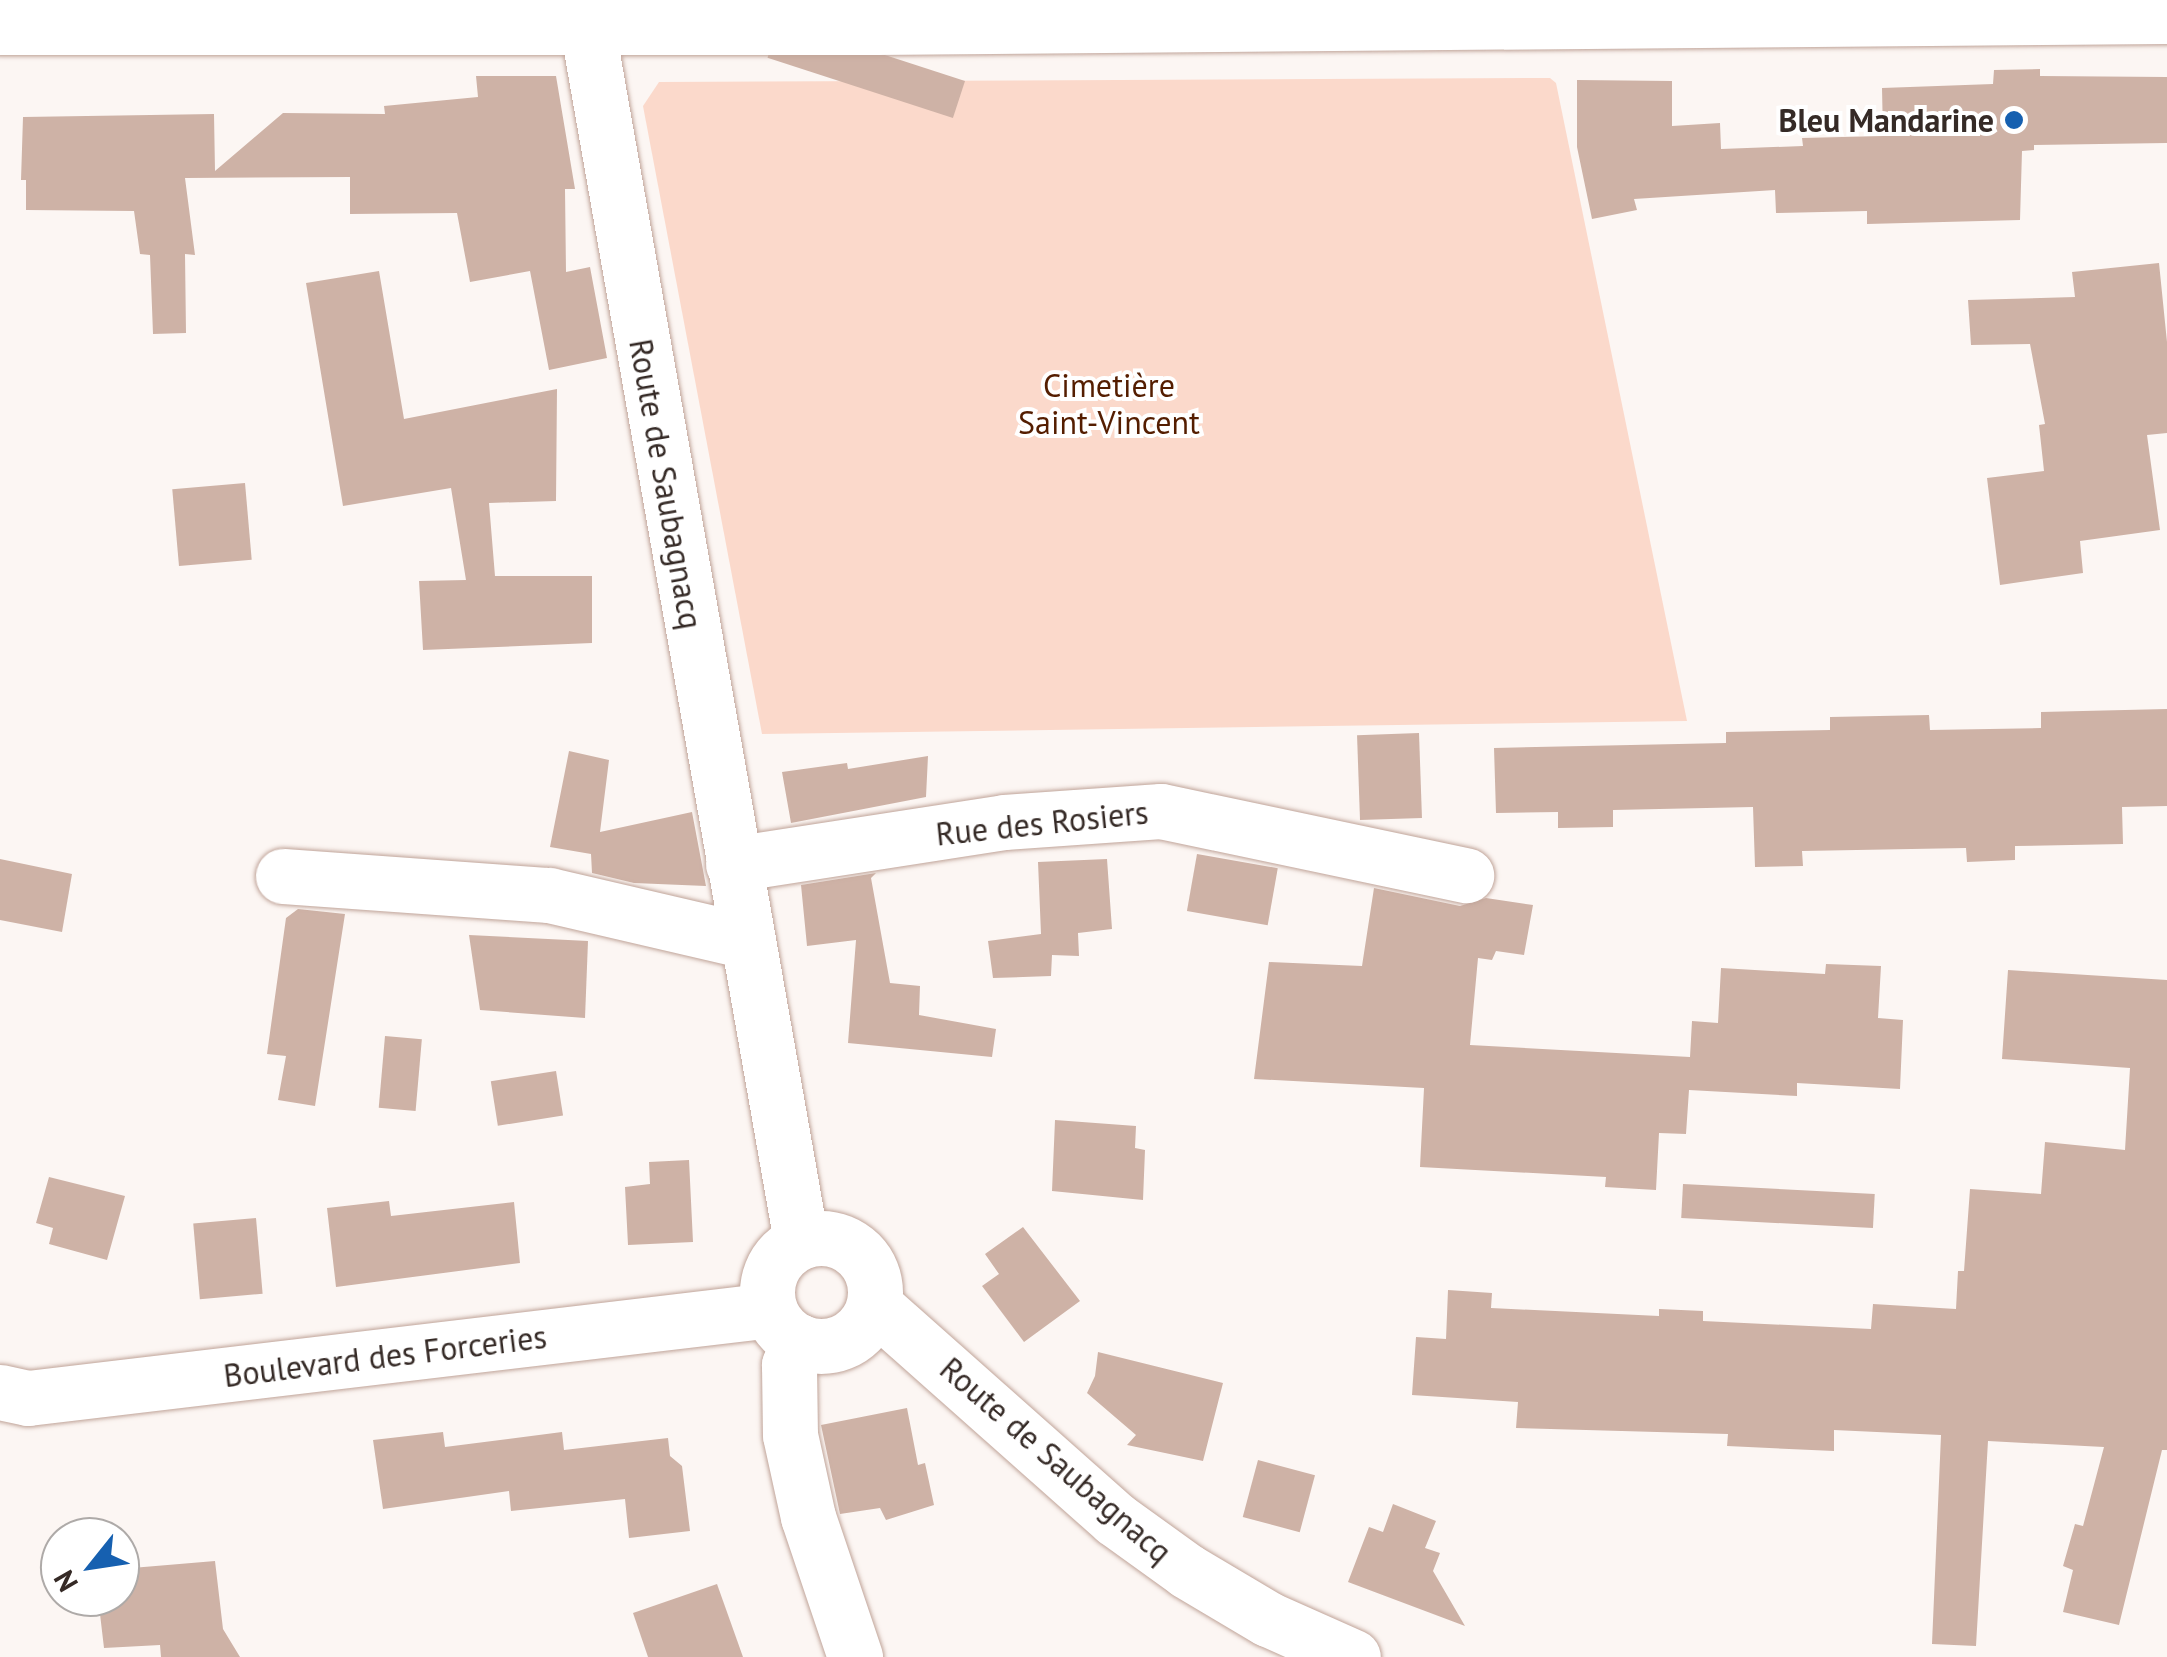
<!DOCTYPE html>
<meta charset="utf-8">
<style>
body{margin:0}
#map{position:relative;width:2167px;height:1657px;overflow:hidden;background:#fcf6f3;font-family:"PT Sans",sans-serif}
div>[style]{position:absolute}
.green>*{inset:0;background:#fbd9cb}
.building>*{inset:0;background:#ceb2a6;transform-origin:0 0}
.roads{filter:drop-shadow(0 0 2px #c0a499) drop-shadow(0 0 2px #c0a499)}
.street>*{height:55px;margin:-27.5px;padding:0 27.5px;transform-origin:27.5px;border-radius:27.5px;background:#fff}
.street>.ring{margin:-27.5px;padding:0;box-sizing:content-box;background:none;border:55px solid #fff;border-radius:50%}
.secondary>*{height:55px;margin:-27.5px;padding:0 27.5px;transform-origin:27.5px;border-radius:27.5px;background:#fff}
.dots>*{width:28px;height:28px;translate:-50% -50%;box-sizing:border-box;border:5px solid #fff;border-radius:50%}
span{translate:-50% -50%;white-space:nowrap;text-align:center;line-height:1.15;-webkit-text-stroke:8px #fff;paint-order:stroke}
.poi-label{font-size:32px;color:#352a26;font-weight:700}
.right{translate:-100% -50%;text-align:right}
.park-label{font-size:32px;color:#541d00}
.street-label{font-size:32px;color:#352a26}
.north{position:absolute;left:40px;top:1517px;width:100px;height:100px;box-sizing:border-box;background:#fff;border:2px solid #aeaaa8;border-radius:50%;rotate:240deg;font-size:28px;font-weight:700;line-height:40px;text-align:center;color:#352a26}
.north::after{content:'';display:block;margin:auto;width:35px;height:45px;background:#1660b0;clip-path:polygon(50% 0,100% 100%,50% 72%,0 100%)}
</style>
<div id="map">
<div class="green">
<div style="clip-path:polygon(1550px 78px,1556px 83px,1687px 721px,762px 734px,643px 106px,659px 82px)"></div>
</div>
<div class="building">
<div style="clip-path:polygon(2040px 69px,2040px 76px,2167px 77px,2167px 143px,2034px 145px,2034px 150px,2022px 151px,2020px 220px,1867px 224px,1867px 211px,1776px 213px,1775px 190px,1634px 199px,1637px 210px,1592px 219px,1577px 147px,1577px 80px,1672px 81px,1672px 126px,1720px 123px,1721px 149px,1803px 146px,1802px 138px,1883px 136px,1882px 88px,1993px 84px,1994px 70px)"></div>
<div style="clip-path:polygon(476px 76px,556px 76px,575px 189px,565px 189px,566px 272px,590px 267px,607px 358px,549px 370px,530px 271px,470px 282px,457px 213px,350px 214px,350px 177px,185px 178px,195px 255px,185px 254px,186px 333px,153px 334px,150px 255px,140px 254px,134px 211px,26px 210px,26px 180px,21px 180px,23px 117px,214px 114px,215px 171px,283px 113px,385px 114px,384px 106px,478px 97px)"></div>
<div style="left:965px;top:81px;width:39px;height:195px;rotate:108deg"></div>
<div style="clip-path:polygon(2159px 263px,2167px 342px,2167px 433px,2147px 435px,2160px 530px,2080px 541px,2083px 573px,2000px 585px,1987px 478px,2044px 471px,2039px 425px,2045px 424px,2030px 344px,1971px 345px,1968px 300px,2075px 297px,2072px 272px)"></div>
<div style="clip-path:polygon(379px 271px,404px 419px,557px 389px,556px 501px,489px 503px,495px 576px,592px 576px,592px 643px,423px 650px,419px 581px,466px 580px,451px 488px,343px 506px,306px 283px)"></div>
<div style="left:245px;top:483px;width:77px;height:73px;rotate:85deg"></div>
<div style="clip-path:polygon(2167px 709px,2167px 806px,2122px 807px,2123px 844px,2015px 846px,2015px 860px,1967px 862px,1966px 848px,1802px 851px,1803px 866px,1755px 867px,1753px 807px,1613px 810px,1613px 827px,1558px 828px,1558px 812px,1496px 813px,1494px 748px,1726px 743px,1726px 732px,1830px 730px,1830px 717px,1929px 715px,1930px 730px,2041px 728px,2041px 712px)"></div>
<div style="left:1419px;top:733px;width:85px;height:62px;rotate:88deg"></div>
<div style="clip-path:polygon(569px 751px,609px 760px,600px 832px,692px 812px,706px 886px,634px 883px,592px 873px,591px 854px,550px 847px)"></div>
<div style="clip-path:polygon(928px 756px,926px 797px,791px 823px,782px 772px,847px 763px,848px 769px)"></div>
<div style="left:1197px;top:854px;width:82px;height:58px;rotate:10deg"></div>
<div style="clip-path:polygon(0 859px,72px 874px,62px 932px,0 920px)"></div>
<div style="clip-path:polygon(1107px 859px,1112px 929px,1078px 933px,1079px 956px,1052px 955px,1051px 976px,993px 978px,988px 941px,1041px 934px,1038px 862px)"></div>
<div style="clip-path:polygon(876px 873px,871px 878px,890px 983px,920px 986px,919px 1015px,996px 1029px,992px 1057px,848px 1043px,856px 940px,807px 946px,801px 885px)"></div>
<div style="clip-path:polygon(1374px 888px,1460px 906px,1486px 898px,1533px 905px,1524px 955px,1496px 951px,1492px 960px,1478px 958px,1470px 1045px,1690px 1057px,1692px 1021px,1718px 1023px,1721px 968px,1825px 974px,1826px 964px,1881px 966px,1878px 1018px,1903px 1020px,1900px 1089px,1797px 1083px,1797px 1096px,1689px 1090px,1686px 1134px,1659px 1133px,1656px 1190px,1605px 1187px,1606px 1177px,1420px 1167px,1424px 1088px,1254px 1079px,1269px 962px,1362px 966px)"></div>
<div style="clip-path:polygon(298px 909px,345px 914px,315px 1106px,278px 1100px,286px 1056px,267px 1054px,286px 918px)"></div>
<div style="clip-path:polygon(469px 935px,588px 941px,585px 1018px,480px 1010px)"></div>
<div style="clip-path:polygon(2008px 970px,2167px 980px,2167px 1450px,2162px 1450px,2119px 1625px,2063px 1612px,2073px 1570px,2063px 1566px,2075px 1524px,2083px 1526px,2104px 1447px,1988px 1441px,1976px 1646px,1932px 1644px,1941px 1435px,1834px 1430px,1834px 1451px,1727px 1446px,1728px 1434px,1516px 1428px,1518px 1402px,1412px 1395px,1416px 1337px,1446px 1339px,1448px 1290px,1492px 1293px,1491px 1308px,1659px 1316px,1659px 1309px,1703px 1311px,1703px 1321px,1871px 1329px,1873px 1304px,1956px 1309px,1958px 1271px,1964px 1271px,1970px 1189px,2041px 1194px,2045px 1142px,2125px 1150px,2130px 1068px,2002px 1059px)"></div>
<div style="left:385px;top:1036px;width:37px;height:72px;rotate:5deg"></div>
<div style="left:556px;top:1071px;width:45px;height:66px;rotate:81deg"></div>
<div style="clip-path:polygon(1055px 1120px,1136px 1126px,1135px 1148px,1145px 1150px,1143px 1200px,1052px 1191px)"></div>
<div style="clip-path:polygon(689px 1160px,693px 1242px,628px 1245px,625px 1187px,650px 1184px,649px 1162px)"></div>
<div style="clip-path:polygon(49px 1177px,125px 1196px,107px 1260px,49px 1244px,53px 1228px,36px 1223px)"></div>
<div style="left:1683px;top:1184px;width:192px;height:34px;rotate:3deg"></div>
<div style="clip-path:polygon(389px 1201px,391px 1216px,514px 1202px,520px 1263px,336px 1287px,327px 1208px)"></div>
<div style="left:256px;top:1218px;width:76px;height:63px;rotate:85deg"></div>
<div style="clip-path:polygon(1023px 1227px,1080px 1301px,1024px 1342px,982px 1286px,999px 1274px,985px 1254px)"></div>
<div style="clip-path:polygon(1098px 1352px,1223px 1383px,1203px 1461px,1127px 1445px,1136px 1435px,1087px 1393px,1095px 1376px)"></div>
<div style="clip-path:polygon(907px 1408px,918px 1465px,925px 1463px,934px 1505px,886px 1520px,880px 1508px,840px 1514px,821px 1425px)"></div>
<div style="clip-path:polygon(443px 1432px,445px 1447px,562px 1432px,564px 1450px,668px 1438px,670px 1456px,682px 1466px,690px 1531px,629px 1538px,625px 1499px,511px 1511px,509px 1491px,383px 1509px,373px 1440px)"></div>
<div style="left:1258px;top:1460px;width:59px;height:59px;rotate:15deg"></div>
<div style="clip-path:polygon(1393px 1504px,1436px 1521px,1425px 1548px,1440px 1553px,1433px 1571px,1465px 1626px,1348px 1582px,1369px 1527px,1383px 1532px)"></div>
<div style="clip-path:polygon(215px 1561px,223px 1629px,240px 1657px,161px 1657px,160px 1645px,104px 1648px,98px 1597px,120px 1597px,120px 1569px)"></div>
<div style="clip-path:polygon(717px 1584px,743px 1657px,648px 1657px,633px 1613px)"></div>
</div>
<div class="roads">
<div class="street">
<div style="left:587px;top:26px;width:1234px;rotate:80.01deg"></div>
<div style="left:733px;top:864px;width:274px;rotate:-8.8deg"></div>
<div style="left:1004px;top:822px;width:157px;rotate:-4deg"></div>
<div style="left:1161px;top:811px;width:312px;rotate:11.9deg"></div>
<div style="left:283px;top:876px;width:267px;rotate:4.1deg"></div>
<div style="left:549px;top:895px;width:202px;rotate:13.1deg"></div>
<div class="ring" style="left:767px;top:1238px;width:53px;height:53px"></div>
<div style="left:874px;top:1305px;width:322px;rotate:41.6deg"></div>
<div style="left:1115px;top:1519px;width:89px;rotate:35.8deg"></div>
<div style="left:1187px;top:1571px;width:94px;rotate:30.7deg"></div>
<div style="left:1268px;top:1619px;width:93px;rotate:24.1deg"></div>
<div style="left:799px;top:1341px;width:26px;rotate:113deg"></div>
<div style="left:789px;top:1365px;width:70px;rotate:89.2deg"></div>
<div style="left:790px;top:1435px;width:84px;rotate:77.6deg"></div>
<div style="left:808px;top:1517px;width:148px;rotate:71.4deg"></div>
<div style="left:0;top:1392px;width:29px;rotate:12deg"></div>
<div style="left:28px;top:1398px;width:747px;rotate:-6.76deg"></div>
</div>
<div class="secondary">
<div style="left:0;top:27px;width:875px"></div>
<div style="left:875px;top:27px;width:1292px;rotate:-0.49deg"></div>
</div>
</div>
<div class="dots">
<div style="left:2014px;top:120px;background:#1660b0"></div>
</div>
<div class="poi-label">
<span class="right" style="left:1994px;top:120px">Bleu Mandarine</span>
</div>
<div class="park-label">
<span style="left:1109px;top:404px">Cimetière<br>Saint-Vincent</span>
</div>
<div class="street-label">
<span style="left:666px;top:484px;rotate:80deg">Route de Saubagnacq</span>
<span style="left:1042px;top:823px;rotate:-6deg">Rue des Rosiers</span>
<span style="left:385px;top:1356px;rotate:-7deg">Boulevard des Forceries</span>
<span style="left:1056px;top:1460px;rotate:41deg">Route de Saubagnacq</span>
</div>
<div class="north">N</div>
</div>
